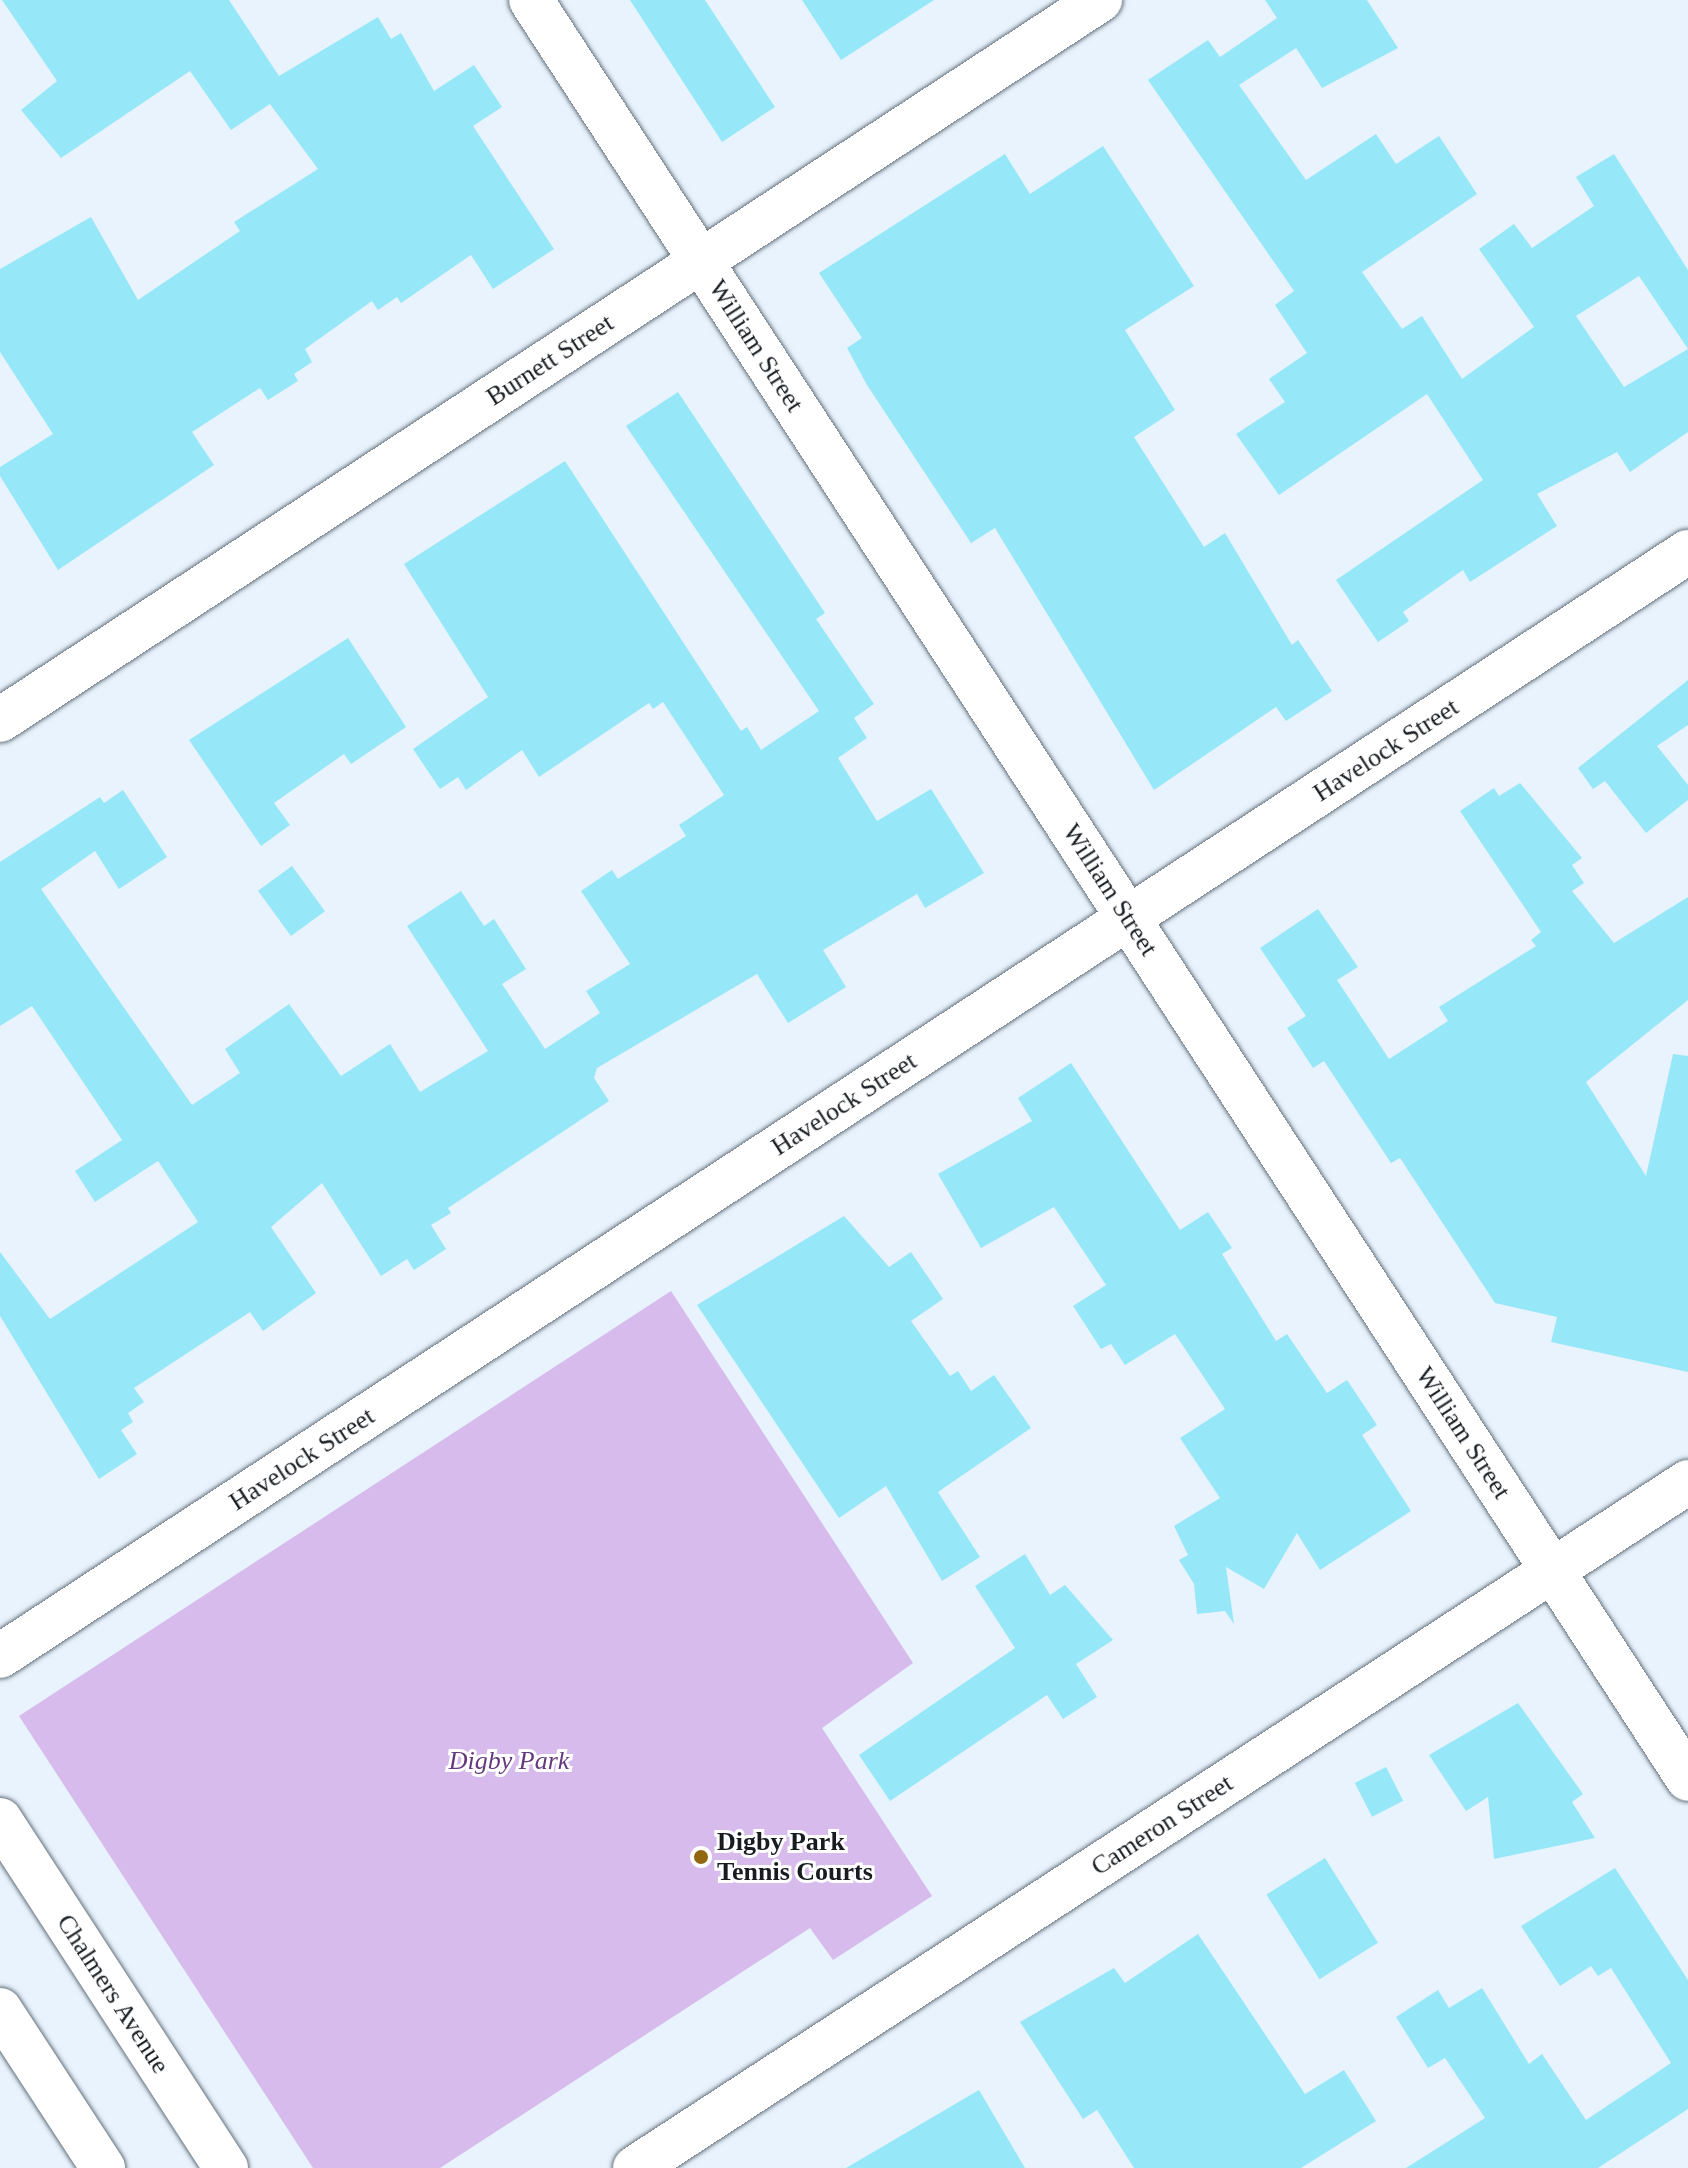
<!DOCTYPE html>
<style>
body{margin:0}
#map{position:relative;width:1688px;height:2168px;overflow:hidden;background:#e8f3fd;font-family:"Times New Roman",serif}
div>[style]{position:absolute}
.green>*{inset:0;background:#d6bbec}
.building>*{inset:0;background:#96e8f8;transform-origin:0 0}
.roads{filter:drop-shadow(0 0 2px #65717b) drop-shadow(0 0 2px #65717b)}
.minor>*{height:44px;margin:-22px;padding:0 22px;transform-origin:22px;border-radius:22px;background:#fff}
.dots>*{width:22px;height:22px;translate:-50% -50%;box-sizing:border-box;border:4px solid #fff;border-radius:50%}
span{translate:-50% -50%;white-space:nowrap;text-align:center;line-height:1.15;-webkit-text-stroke:6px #fff;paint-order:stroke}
.street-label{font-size:26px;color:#181c21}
.park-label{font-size:26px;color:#623a7d;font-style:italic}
.poi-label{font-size:26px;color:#181c21;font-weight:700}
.left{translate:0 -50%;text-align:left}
</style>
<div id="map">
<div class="green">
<div style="clip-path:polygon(671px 1291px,913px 1663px,822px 1728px,932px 1896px,833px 1960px,810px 1928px,440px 2168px,313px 2168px,19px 1716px)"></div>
</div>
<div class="building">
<div style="clip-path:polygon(2px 0,229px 0,279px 76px,378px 17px,391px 39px,401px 33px,434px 91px,474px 65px,502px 107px,473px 126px,554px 249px,493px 289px,471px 255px,401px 303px,397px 297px,378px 310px,372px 301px,305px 349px,312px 362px,294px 374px,298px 381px,268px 400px,260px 388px,192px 432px,214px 465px,58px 570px,0 476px,0 467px,53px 434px,0 352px,0 269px,91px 217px,138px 300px,240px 231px,234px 222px,318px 169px,270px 104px,231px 130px,190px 71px,61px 158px,21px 110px,57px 81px)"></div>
<div style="clip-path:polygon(630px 0,705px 0,775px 107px,722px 142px)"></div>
<div style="clip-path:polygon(802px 0,934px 0,841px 60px)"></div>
<div style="clip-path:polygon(evenodd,1265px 0,1367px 0,1398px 48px,1322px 88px,1296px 48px,1239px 85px,1306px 180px,1376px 134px,1396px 164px,1439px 136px,1477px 194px,1362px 272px,1402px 329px,1422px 316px,1462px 379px,1534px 327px,1479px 249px,1514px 224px,1532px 248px,1594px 206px,1576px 177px,1614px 154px,1688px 270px,1688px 432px,1630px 472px,1617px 452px,1537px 494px,1557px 526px,1470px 582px,1463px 570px,1403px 612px,1409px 621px,1378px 642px,1336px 580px,1483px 480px,1427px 394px,1279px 495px,1236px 434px,1285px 402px,1269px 379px,1307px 353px,1275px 305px,1294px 291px,1148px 80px,1208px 40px,1220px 57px,1277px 18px,1265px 0,1639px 276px,1688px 349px,1624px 387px,1576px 316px,1639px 276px)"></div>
<div style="clip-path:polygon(1103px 146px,1194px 286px,1125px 330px,1175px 410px,1134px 437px,1204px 547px,1225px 533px,1292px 645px,1298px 640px,1332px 691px,1286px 721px,1276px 707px,1154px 790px,995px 528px,971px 543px,867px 385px,847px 348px,862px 338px,819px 273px,1005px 154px,1030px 194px)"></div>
<div style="clip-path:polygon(678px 392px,825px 613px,816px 619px,874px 704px,854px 718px,867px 738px,838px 758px,877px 821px,931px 789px,984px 873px,925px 908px,917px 894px,823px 950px,846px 987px,788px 1023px,757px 974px,597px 1068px,594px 1078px,609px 1101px,448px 1208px,451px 1213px,431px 1225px,446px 1249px,414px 1270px,407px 1259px,381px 1276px,322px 1183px,271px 1227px,316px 1293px,263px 1331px,250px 1312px,134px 1388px,144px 1402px,128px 1413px,133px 1422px,121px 1430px,137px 1454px,99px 1479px,0 1316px,0 1252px,50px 1319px,198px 1222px,158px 1161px,95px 1202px,75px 1171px,122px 1140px,32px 1006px,0 1026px,0 862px,100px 797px,104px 803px,123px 790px,167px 857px,119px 889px,95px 851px,41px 889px,192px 1105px,240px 1073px,225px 1049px,289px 1004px,341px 1076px,390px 1044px,420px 1092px,488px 1051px,407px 926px,461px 891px,484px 926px,494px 919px,526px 969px,502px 984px,545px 1049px,600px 1013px,586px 991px,630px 964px,581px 891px,612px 870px,618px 879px,686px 836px,679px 825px,724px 795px,663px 702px,653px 709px,649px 703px,539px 777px,522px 750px,466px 790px,458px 777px,440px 789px,413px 749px,488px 697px,404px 564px,565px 461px,741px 731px,747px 727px,761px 750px,819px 711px,626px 426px)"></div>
<div style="clip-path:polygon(348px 638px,406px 727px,351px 764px,344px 754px,274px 803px,290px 825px,261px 846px,189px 740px)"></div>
<div style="clip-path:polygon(1688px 680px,1688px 725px,1657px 746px,1688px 785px,1688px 800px,1646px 833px,1605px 781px,1593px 789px,1578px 768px)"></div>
<div style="clip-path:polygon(1520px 783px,1582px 858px,1572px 865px,1584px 883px,1572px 891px,1614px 943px,1688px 897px,1688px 1000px,1586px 1082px,1646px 1176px,1673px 1054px,1688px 1056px,1688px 1372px,1551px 1342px,1557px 1317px,1495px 1303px,1400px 1158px,1391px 1163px,1324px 1061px,1313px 1068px,1287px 1028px,1306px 1016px,1260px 948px,1318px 909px,1358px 967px,1337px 980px,1389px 1059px,1448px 1021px,1439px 1007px,1536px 946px,1531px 940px,1541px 932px,1460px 811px,1494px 788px,1499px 796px)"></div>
<div style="left:292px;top:866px;width:56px;height:42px;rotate:54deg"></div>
<div style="clip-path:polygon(1071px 1063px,1180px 1230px,1208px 1212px,1232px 1248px,1222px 1254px,1276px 1341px,1287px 1334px,1327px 1393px,1347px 1380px,1377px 1425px,1362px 1435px,1411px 1511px,1320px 1570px,1297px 1533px,1264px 1589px,1226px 1567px,1234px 1624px,1225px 1611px,1197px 1614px,1194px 1584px,1179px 1560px,1188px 1555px,1174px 1526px,1220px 1498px,1180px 1438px,1225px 1409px,1175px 1334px,1125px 1365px,1111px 1344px,1101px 1349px,1073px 1306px,1106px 1285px,1054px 1207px,981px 1248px,938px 1174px,1032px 1121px,1018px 1098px)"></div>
<div style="clip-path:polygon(844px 1216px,889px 1267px,911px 1252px,943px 1299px,911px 1321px,950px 1376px,958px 1371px,971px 1391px,994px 1375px,1031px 1428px,938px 1492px,980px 1557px,942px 1581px,886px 1486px,839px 1518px,697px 1305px)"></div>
<div style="clip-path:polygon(1025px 1554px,1050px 1595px,1065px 1585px,1113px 1640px,1076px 1664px,1097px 1697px,1063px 1719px,1047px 1695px,890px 1801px,859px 1755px,1015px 1648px,975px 1586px)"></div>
<div style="clip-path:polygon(1518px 1703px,1583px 1794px,1572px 1802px,1595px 1838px,1494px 1859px,1488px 1797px,1466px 1811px,1429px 1755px)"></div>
<div style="left:1386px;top:1767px;width:38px;height:35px;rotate:63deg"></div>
<div style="left:1325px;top:1858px;width:100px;height:69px;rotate:58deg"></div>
<div style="clip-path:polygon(1615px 1868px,1688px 1980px,1688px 2109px,1598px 2168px,1406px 2168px,1485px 2118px,1445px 2058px,1428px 2068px,1396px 2017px,1438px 1990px,1449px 2008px,1482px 1988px,1529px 2064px,1542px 2054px,1586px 2120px,1671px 2063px,1611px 1968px,1598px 1976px,1591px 1966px,1560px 1986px,1521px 1926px)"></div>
<div style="clip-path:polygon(1198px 1934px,1305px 2094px,1344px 2070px,1376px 2121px,1301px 2168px,1134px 2168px,1097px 2110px,1083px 2119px,1020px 2022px,1114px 1968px,1125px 1983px)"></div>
<div style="clip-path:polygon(979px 2090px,1025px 2168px,846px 2168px)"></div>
</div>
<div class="roads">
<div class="minor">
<div style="left:531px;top:0;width:2122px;rotate:56.96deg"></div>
<div style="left:0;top:720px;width:1315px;rotate:-33.21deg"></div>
<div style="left:0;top:1656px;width:2017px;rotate:-33.19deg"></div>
<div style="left:0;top:1820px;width:415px;rotate:57deg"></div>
<div style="left:0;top:2010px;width:189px;rotate:56.9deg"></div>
<div style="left:635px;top:2168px;width:1257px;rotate:-33.08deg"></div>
</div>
</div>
<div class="dots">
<div style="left:701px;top:1857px;background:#916810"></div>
</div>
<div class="street-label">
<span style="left:756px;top:346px;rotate:57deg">William Street</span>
<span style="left:550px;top:360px;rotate:-33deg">Burnett Street</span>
<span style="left:1386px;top:750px;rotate:-33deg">Havelock Street</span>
<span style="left:1110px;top:890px;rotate:57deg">William Street</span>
<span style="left:844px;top:1104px;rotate:-33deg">Havelock Street</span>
<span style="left:1463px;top:1433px;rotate:57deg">William Street</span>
<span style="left:302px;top:1459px;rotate:-33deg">Havelock Street</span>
<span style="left:1162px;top:1825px;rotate:-33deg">Cameron Street</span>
<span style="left:113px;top:1994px;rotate:57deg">Chalmers Avenue</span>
</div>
<div class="park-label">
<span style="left:509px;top:1761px">Digby Park</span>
</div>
<div class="poi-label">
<span class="left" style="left:717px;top:1857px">Digby Park<br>Tennis Courts</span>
</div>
</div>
